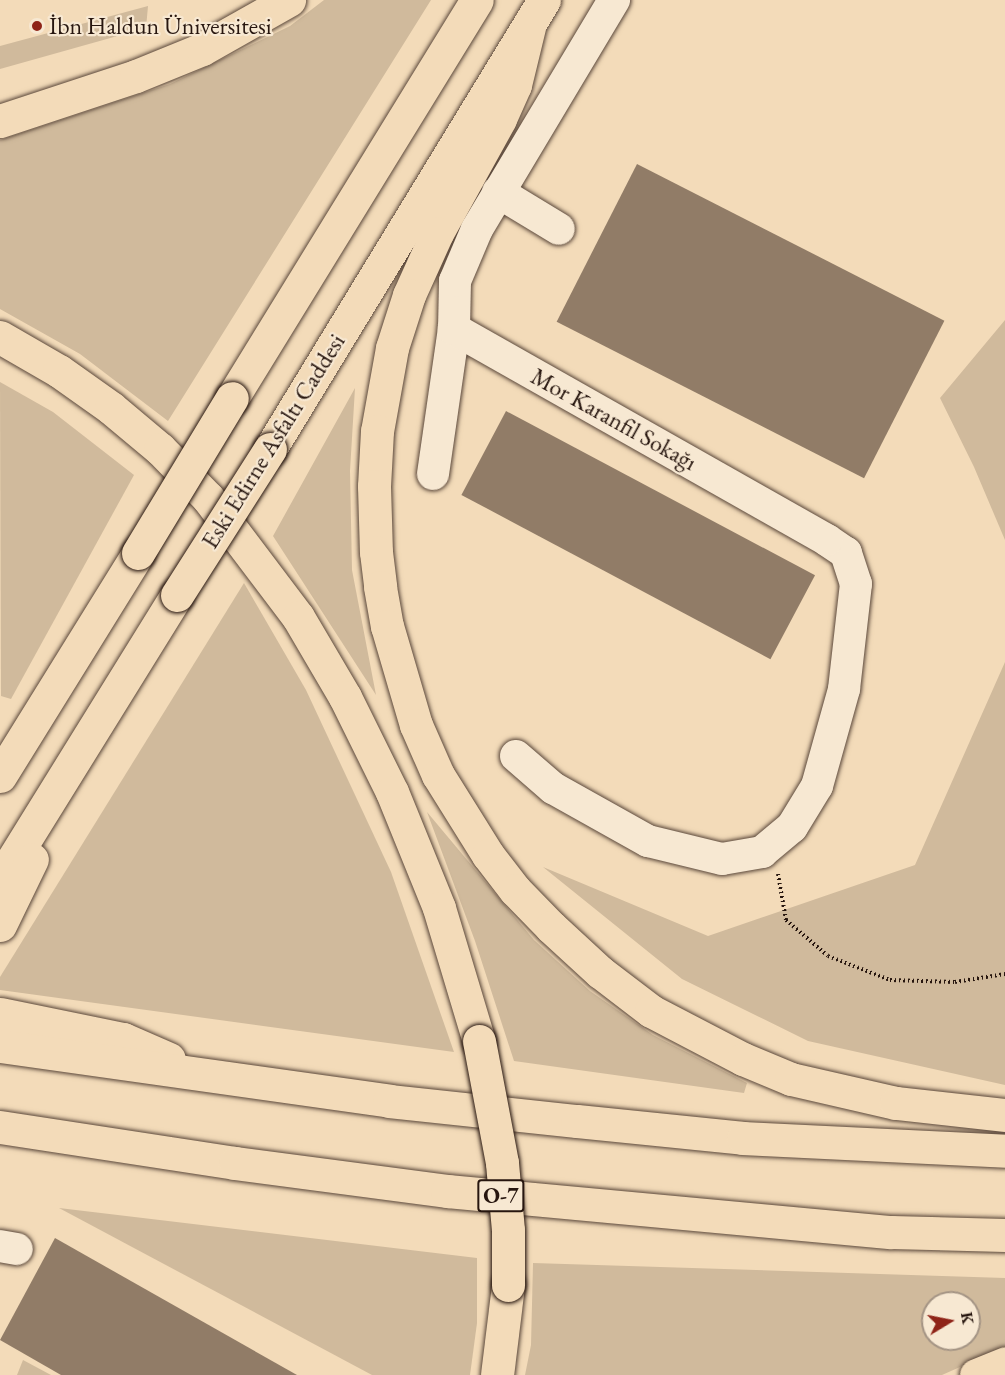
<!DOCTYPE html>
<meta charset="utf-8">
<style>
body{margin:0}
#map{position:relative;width:1005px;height:1375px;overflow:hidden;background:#f3dbb9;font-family:"EB Garamond",serif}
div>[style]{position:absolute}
.green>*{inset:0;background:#d0ba9c}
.building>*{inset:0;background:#917c67;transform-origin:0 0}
.path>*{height:4px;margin-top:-2px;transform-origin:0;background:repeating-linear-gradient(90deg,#27160f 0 1.5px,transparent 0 4.5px)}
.roads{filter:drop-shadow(0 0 2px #5a473a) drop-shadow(0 0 2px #5a473a)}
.minor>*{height:32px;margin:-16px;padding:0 16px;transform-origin:16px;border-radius:16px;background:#f7e8d2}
.highway>*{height:33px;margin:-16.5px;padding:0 16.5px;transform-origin:16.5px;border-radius:16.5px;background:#f3dbb9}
.bridges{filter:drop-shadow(0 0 2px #27160f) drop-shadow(0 0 2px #27160f)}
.highway-bridge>*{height:33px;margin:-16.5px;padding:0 16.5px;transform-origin:16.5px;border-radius:16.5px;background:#f3dbb9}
.dots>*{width:16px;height:16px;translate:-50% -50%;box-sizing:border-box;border:3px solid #f7e8d2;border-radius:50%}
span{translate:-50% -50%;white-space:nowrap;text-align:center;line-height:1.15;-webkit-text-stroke:4.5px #f7e8d2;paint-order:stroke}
.shield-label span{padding:2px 4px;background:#f7e8d2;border:2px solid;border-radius:4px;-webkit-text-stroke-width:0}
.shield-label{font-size:22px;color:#27160f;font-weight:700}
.poi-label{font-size:24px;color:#27160f}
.left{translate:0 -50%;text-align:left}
.street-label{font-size:24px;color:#27160f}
.north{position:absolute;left:921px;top:1291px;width:60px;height:60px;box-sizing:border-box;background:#f7e8d2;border:2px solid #a49484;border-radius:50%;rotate:80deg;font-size:16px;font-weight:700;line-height:24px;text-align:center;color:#27160f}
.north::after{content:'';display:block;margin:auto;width:21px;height:27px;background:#8f2418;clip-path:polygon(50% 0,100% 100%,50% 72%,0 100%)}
</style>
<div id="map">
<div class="green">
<div style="clip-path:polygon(324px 0,431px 0,168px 421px,80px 354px,0 309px,0 140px,170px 84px,290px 26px)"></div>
<div style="clip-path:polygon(148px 6px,146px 28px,0 69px,0 46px)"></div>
<div style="clip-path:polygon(1005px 320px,1005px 540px,974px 467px,940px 398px)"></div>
<div style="clip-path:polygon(0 382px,53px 412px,134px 475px,11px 699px,1px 696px)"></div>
<div style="clip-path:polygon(355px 388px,350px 471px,352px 570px,376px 695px,273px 536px)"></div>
<div style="clip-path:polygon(244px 583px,306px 690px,391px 872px,454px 1052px,0 990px,0 977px)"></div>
<div style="clip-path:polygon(1005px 662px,1005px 1085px,808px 1041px,682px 979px,543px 867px,708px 936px,915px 865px)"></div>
<div style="clip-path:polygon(427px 812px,534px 940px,590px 991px,653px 1035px,747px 1083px,744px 1093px,514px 1061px,475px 941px)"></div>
<div style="clip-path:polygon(59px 1208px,477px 1258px,477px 1323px,470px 1375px,372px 1375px)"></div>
<div style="clip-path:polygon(evenodd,533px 1263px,1005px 1278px,1005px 1347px,942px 1375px,525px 1375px,531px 1345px,533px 1263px,933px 1303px,969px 1303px,969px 1339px,933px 1339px,933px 1303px)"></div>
<div style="clip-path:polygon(23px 1360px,51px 1375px,17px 1375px)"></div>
</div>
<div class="building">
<div style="left:637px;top:164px;width:345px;height:177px;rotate:27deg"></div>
<div style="left:506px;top:411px;width:350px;height:95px;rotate:28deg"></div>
<div style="clip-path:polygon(55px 1238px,297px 1375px,61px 1375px,0 1340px)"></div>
</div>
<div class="path">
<div style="left:778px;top:874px;width:47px;rotate:80.1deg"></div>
<div style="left:786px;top:920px;width:55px;rotate:40.6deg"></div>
<div style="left:828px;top:956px;width:66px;rotate:21.2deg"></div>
<div style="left:890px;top:980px;width:65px;rotate:1.8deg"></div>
<div style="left:955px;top:982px;width:51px;rotate:-9.1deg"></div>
</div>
<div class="roads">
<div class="minor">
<div style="left:498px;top:192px;width:71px;rotate:31.2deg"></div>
<div style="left:433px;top:474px;width:147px;rotate:-81.8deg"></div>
<div style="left:516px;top:756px;width:49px;rotate:40.9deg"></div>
<div style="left:553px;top:788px;width:109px;rotate:29.2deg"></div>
<div style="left:648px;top:841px;width:76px;rotate:13.7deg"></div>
<div style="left:722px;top:859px;width:41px;rotate:-9.9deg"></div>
<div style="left:762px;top:852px;width:39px;rotate:-40deg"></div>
<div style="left:792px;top:827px;width:48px;rotate:-58.6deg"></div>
<div style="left:817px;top:786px;width:101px;rotate:-74.4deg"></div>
<div style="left:844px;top:689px;width:106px;rotate:-83.5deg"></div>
<div style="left:856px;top:584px;width:33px;rotate:-108deg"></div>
<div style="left:846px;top:553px;width:23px;rotate:-146deg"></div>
<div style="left:827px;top:540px;width:429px;rotate:-150.5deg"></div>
<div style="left:454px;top:329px;width:48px;rotate:-88.8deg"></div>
<div style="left:455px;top:281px;width:56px;rotate:-67.1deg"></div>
<div style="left:477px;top:229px;width:267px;rotate:-59.1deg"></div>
<div style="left:0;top:1246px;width:17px;rotate:10deg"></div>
</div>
<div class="highway">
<div style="left:530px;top:23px;width:64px;rotate:103.6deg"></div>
<div style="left:515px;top:85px;width:37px;rotate:114deg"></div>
<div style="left:500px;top:119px;width:130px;rotate:118.9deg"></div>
<div style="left:437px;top:233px;width:68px;rotate:114.3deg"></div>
<div style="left:409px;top:295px;width:56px;rotate:107.8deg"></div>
<div style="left:392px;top:348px;width:84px;rotate:100.2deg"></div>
<div style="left:377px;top:431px;width:55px;rotate:93.1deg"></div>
<div style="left:374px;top:486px;width:66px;rotate:88.3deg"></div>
<div style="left:376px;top:552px;width:35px;rotate:83deg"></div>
<div style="left:380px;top:587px;width:40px;rotate:80deg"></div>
<div style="left:387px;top:626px;width:103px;rotate:73.7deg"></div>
<div style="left:416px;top:725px;width:55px;rotate:66.3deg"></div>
<div style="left:438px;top:775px;width:94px;rotate:58deg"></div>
<div style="left:488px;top:855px;width:44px;rotate:52.4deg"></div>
<div style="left:515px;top:890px;width:52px;rotate:45.8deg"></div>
<div style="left:551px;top:927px;width:67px;rotate:42.6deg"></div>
<div style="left:600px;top:972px;width:64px;rotate:37.4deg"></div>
<div style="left:651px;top:1011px;width:104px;rotate:27.6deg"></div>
<div style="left:743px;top:1059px;width:52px;rotate:22.6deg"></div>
<div style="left:791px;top:1079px;width:108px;rotate:12.9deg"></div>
<div style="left:896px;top:1103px;width:110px;rotate:6.3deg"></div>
<div style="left:0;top:121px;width:143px;rotate:-18.3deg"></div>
<div style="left:136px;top:76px;width:71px;rotate:-22.2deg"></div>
<div style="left:202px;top:49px;width:100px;rotate:-29.4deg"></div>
<div style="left:0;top:337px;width:68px;rotate:30deg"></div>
<div style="left:59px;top:371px;width:64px;rotate:35.4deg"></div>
<div style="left:111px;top:408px;width:64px;rotate:39.9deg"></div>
<div style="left:160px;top:449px;width:69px;rotate:45.6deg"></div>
<div style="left:208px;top:498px;width:149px;rotate:52.9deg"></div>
<div style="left:298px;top:617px;width:93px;rotate:59.6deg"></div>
<div style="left:345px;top:697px;width:106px;rotate:63.7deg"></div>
<div style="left:392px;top:792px;width:125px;rotate:67.9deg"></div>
<div style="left:439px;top:908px;width:139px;rotate:73.3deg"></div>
<div style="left:232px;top:398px;width:467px;rotate:-58.4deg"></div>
<div style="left:270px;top:449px;width:526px;rotate:-58.61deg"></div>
<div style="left:0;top:776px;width:262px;rotate:-58.2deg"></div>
<div style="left:0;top:880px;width:335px;rotate:-58.2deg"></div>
<div style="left:0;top:925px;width:73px;rotate:-64.1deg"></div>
<div style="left:0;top:1014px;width:126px;rotate:11.5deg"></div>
<div style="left:123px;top:1039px;width:50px;rotate:23.5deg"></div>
<div style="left:0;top:1046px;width:393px;rotate:8deg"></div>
<div style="left:389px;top:1101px;width:189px;rotate:6.1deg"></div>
<div style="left:577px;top:1121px;width:167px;rotate:5.8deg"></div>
<div style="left:743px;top:1138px;width:262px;rotate:2.8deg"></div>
<div style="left:0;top:1127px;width:238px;rotate:8.7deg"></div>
<div style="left:235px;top:1163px;width:214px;rotate:7.5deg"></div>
<div style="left:447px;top:1191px;width:446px;rotate:5.3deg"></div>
<div style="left:891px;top:1232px;width:114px;rotate:1.5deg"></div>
<div style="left:497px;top:1375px;width:91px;rotate:-83deg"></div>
<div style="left:976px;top:1375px;width:31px;rotate:-22deg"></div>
</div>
</div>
<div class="bridges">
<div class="highway-bridge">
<div style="left:138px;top:553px;width:181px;rotate:-58.8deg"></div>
<div style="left:177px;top:595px;width:173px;rotate:-57.5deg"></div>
<div style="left:479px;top:1041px;width:124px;rotate:79.3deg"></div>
<div style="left:502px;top:1163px;width:67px;rotate:84.9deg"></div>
<div style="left:508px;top:1230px;width:55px;rotate:90deg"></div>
</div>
</div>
<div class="dots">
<div style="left:37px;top:26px;background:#8f2418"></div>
</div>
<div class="shield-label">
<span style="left:501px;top:1196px">O-7</span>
</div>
<div class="poi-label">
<span class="left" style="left:49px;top:26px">İbn Haldun Üniversitesi</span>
</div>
<div class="street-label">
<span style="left:614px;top:419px;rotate:29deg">Mor Karanfil Sokağı</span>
<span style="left:273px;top:441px;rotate:-58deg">Eski Edirne Asfaltı Caddesi</span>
</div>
<div class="north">K</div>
</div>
